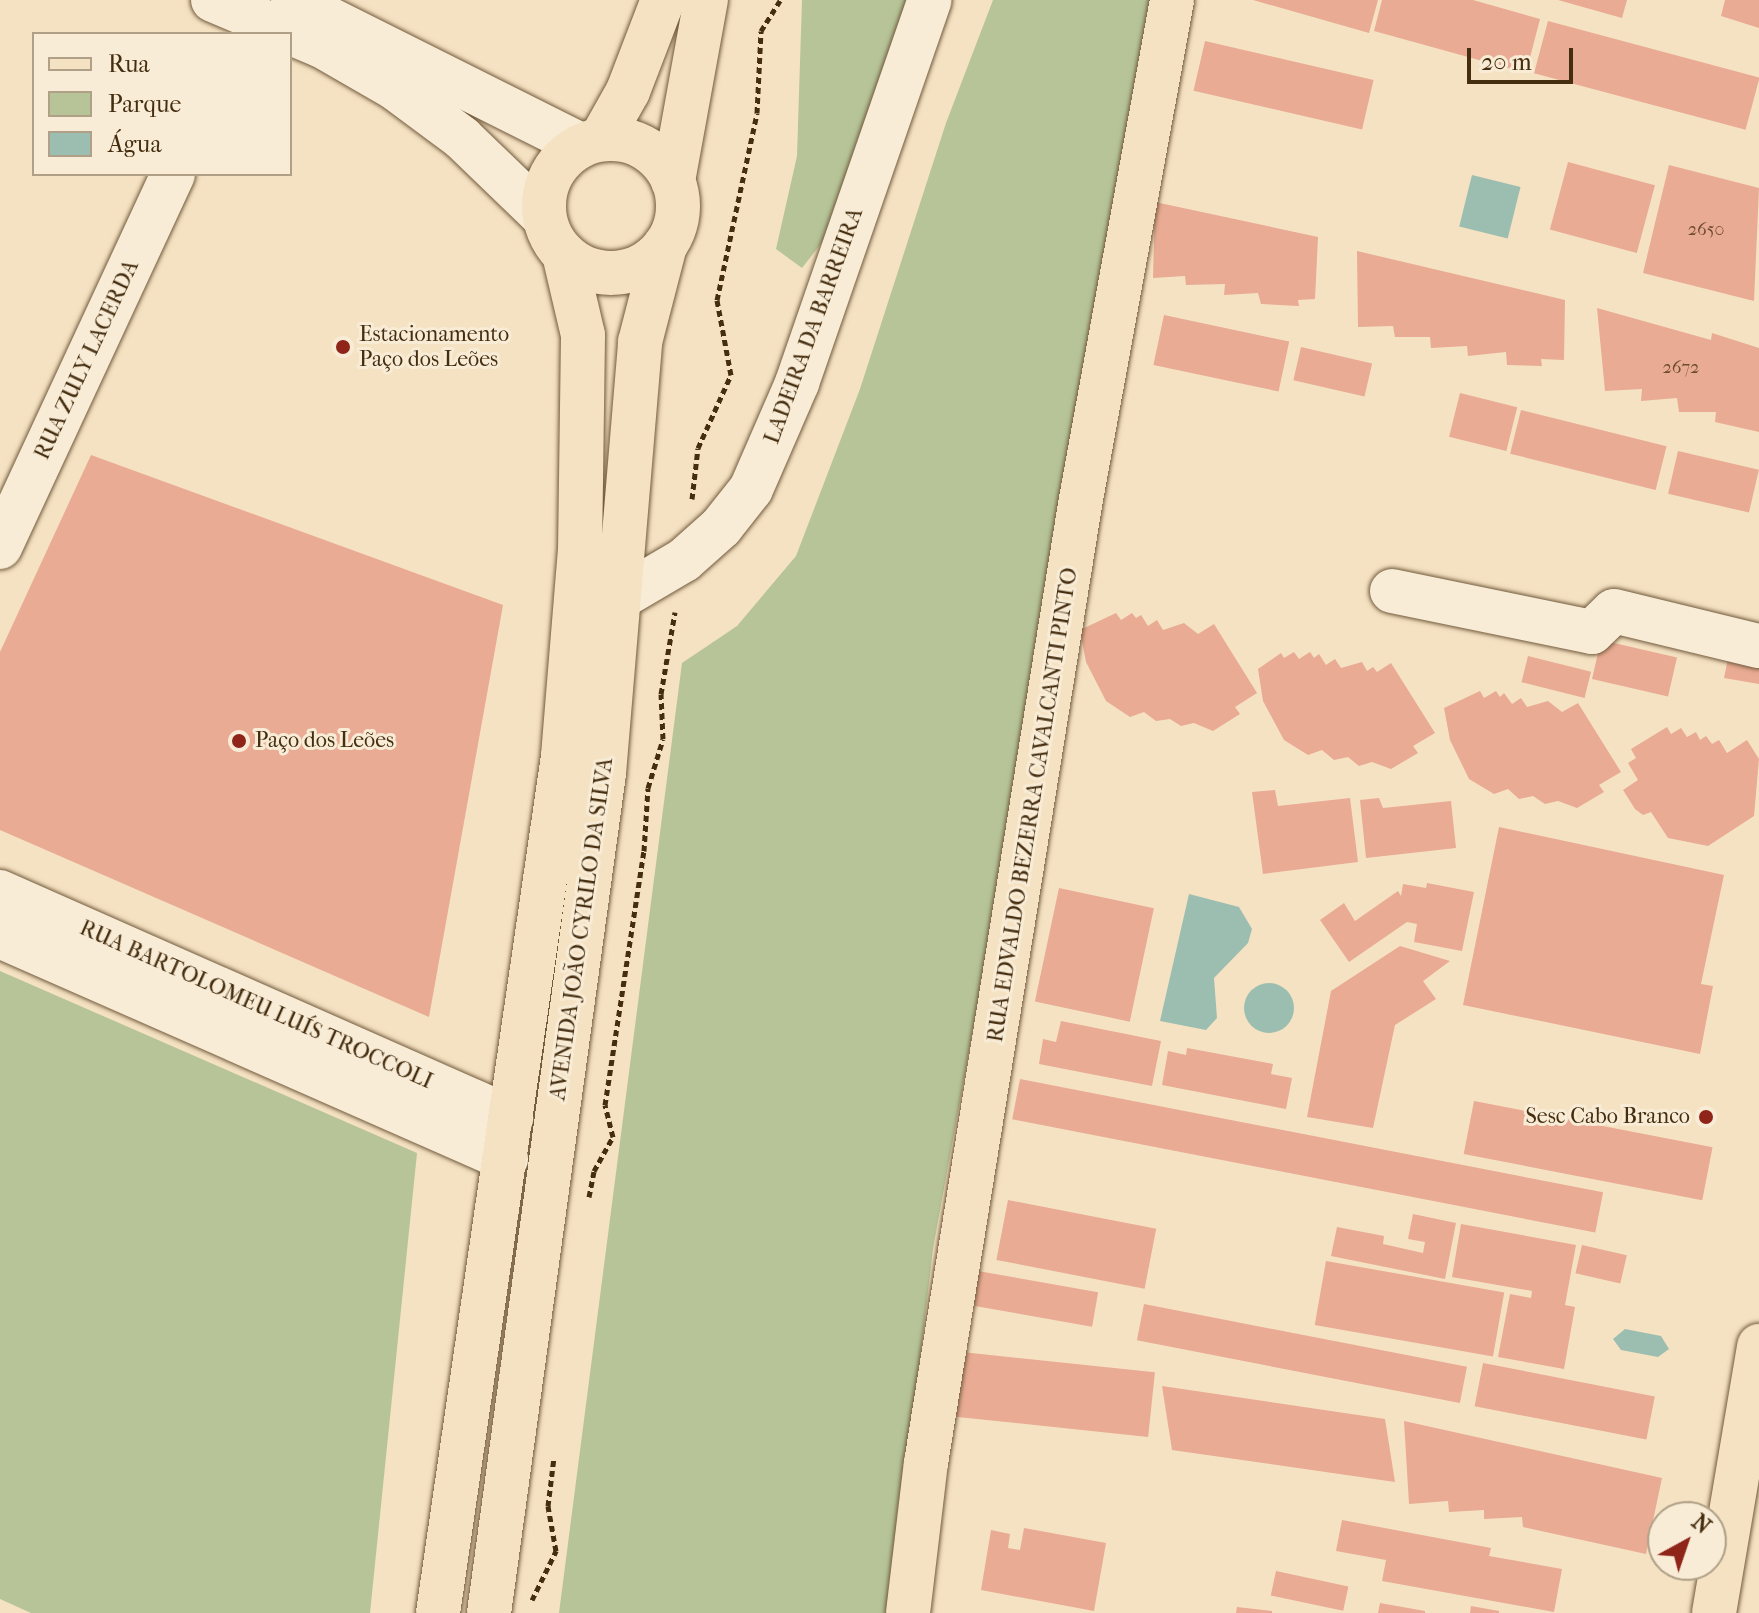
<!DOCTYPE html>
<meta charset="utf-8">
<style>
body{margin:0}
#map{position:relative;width:1759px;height:1613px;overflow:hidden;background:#f5e2c2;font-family:"IM FELL French Canon",serif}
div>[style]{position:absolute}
.green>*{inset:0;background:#b6c498}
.water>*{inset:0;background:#9cbeb0;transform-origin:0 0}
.round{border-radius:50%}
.building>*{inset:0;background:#e9ab93;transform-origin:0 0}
.path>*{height:5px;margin-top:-2.5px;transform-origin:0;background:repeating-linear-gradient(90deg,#452d0f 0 6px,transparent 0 10px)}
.roads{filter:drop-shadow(0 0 2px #715a3c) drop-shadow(0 0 2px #715a3c)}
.minor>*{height:44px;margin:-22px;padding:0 22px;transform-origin:22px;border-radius:22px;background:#f8ecd7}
.major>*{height:44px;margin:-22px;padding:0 22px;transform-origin:22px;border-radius:22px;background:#f5e2c2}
.major>.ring{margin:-22px;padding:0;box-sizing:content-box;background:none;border:44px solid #f5e2c2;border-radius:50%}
.dots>*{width:22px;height:22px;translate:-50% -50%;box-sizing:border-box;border:4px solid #f8ecd7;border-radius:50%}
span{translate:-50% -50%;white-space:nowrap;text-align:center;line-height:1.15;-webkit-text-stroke:6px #f8ecd7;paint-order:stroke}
.number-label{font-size:18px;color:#6e4c30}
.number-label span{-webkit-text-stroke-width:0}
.street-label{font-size:22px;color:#452d0f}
.poi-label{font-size:22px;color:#452d0f}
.left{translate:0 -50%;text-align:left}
.right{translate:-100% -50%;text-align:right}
.legend{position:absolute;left:32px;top:32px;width:260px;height:144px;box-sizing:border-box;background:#f8ecd7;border:2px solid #b0a087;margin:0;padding:10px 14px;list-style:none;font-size:24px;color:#452d0f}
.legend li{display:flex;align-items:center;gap:16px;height:40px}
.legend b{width:40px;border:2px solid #b0a087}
.north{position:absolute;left:1647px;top:1501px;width:80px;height:80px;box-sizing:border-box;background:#f8ecd7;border:2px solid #b0a087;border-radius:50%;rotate:40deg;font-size:22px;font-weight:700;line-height:32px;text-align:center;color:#452d0f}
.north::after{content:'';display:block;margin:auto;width:28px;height:36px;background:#8f2418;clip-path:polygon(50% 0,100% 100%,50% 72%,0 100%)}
.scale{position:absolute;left:1467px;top:48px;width:106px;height:36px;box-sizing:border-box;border:4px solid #452d0f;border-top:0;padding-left:10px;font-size:24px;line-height:28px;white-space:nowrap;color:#452d0f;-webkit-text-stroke:6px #f8ecd7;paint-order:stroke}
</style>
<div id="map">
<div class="green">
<div style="clip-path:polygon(802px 0,923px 0,864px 189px,802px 268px,776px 249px,797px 156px)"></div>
<div style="clip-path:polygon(993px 0,1160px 0,933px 1249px,890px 1613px,559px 1613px,682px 663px,737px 626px,796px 556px,860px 389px,946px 123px)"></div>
<div style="clip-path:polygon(0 971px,417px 1153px,370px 1613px,31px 1613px,0 1599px)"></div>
</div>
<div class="water">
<div style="left:1472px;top:175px;width:50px;height:53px;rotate:14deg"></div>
<div style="clip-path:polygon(1189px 894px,1239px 907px,1252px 929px,1248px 943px,1214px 978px,1217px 1018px,1206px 1030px,1160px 1021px)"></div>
<div class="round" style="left:1244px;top:983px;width:50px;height:50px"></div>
<div style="clip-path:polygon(1625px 1329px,1661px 1336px,1669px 1349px,1658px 1357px,1621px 1350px,1613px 1339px)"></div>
</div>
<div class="building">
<div style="clip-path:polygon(1253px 0,1378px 0,1369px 33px)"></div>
<div style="clip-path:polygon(1382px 0,1473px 0,1540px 19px,1526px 73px,1374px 31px)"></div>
<div style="clip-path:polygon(1558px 0,1627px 0,1622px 18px)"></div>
<div style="clip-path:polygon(1725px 0,1759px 0,1759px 28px,1721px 16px)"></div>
<div style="left:1548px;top:21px;width:219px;height:54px;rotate:15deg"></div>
<div style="left:1205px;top:41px;width:173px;height:51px;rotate:13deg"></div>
<div style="left:1568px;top:162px;width:90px;height:70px;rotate:15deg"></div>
<div style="clip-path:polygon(1669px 165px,1759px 188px,1754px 301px,1643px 273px)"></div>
<div style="clip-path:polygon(1155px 202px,1318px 237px,1315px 299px,1298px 300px,1299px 306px,1261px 304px,1258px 293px,1224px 295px,1225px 284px,1186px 285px,1185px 276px,1153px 278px)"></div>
<div style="clip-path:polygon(1357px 251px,1565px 300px,1564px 360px,1541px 359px,1542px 366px,1507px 365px,1506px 352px,1468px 356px,1467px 346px,1431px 348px,1430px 337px,1395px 337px,1393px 326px,1358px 327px)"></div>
<div style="clip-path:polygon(1597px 308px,1711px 340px,1712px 333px,1759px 348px,1759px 432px,1715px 422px,1716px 412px,1679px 412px,1677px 398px,1641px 401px,1642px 389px,1605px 391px)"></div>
<div style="left:1164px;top:315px;width:128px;height:51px;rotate:12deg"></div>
<div style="left:1301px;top:347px;width:73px;height:34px;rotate:13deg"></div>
<div style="left:1460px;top:393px;width:59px;height:45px;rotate:14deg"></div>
<div style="left:1521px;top:410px;width:150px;height:45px;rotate:14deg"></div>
<div style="left:1678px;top:451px;width:83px;height:44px;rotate:13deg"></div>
<div style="clip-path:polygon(91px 455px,503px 605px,429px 1017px,0 830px,0 652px)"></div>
<div style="clip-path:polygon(1116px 613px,1121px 620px,1132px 613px,1136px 618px,1141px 615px,1148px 626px,1157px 620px,1163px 630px,1184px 623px,1198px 634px,1214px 624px,1257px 693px,1235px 707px,1240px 714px,1213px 731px,1194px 723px,1181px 726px,1170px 719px,1156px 721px,1144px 712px,1130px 717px,1106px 701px,1086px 662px,1080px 630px)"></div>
<div style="left:1601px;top:640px;width:78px;height:40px;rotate:13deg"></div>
<div style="clip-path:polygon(1731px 644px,1759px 649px,1759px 684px,1724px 678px)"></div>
<div style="clip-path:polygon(1294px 652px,1299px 659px,1310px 652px,1314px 658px,1319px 654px,1326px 665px,1335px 659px,1341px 668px,1362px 662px,1367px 671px,1373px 667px,1377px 672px,1391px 663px,1435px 733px,1413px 746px,1418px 753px,1391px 769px,1372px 762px,1359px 766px,1348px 757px,1334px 760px,1322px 750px,1308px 755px,1284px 740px,1263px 701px,1258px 669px,1281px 653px,1284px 658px)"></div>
<div style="left:1528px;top:656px;width:65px;height:27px;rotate:14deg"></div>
<div style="clip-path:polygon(1480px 691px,1484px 698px,1496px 691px,1500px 697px,1504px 693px,1512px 704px,1521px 698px,1527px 707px,1548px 701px,1562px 712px,1578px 703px,1621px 772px,1599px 785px,1604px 792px,1577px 808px,1558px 801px,1545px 804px,1533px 796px,1519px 799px,1508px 789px,1494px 794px,1469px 779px,1450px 740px,1444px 708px)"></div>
<div style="clip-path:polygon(1667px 727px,1671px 734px,1681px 728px,1687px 737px,1696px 732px,1700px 740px,1706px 736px,1712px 744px,1719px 740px,1727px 753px,1747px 740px,1759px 759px,1754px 816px,1708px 846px,1668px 838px,1651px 812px,1643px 815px,1635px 809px,1623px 790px,1638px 780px,1628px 763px,1636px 758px,1631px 749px)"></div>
<div style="clip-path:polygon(1275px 790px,1278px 806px,1350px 798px,1358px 862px,1263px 874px,1252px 792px)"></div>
<div style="clip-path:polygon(1379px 798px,1383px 808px,1451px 801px,1456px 848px,1366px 858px,1360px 800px)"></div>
<div style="clip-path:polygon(1499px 827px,1724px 875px,1701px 984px,1713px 986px,1700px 1054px,1463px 1005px)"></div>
<div style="clip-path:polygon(1427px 883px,1474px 892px,1462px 951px,1414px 942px,1417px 924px,1407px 922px,1349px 962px,1320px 920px,1344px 903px,1355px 921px,1398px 891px,1401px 896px,1403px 884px,1426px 888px)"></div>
<div style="left:1059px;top:888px;width:97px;height:116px;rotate:12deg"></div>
<div style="clip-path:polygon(1400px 946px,1450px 961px,1423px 981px,1436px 999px,1395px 1025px,1373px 1128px,1307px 1117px,1331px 991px)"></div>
<div style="clip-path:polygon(1061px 1021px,1161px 1041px,1152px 1086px,1039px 1064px,1043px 1039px,1056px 1042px)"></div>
<div style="clip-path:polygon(1187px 1048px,1273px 1064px,1271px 1074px,1292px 1078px,1286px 1109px,1162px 1085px,1168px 1051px,1186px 1055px)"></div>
<div style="left:1020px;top:1079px;width:594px;height:41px;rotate:11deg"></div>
<div style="left:1474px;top:1101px;width:243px;height:54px;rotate:11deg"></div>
<div style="left:1008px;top:1200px;width:151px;height:61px;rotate:11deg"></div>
<div style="clip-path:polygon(1413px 1214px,1456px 1223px,1445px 1279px,1331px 1256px,1337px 1227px,1384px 1236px,1383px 1244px,1423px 1253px,1425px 1242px,1408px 1239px)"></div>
<div style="clip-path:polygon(1461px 1224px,1576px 1245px,1565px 1305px,1575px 1307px,1564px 1369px,1498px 1357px,1510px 1294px,1531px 1298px,1532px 1291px,1452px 1277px)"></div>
<div style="left:1582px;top:1245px;width:46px;height:29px;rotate:13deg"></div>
<div style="left:1326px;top:1261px;width:181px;height:65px;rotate:10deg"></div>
<div style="left:978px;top:1271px;width:122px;height:35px;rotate:10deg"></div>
<div style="left:1144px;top:1304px;width:329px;height:37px;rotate:11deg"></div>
<div style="left:962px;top:1352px;width:194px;height:65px;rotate:6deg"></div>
<div style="left:1483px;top:1363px;width:175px;height:44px;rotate:11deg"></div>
<div style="clip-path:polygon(1162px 1386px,1385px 1419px,1395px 1482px,1172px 1450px)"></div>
<div style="clip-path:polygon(1404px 1421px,1662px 1478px,1646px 1554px,1523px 1527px,1522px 1517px,1484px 1519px,1484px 1510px,1449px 1512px,1448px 1501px,1409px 1504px)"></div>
<div style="clip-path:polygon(1342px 1520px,1491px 1548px,1489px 1556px,1562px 1569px,1554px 1612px,1382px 1581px,1386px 1560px,1336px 1551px)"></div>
<div style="clip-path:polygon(1024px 1528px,1106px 1543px,1094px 1611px,981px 1590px,991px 1530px,1010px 1534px,1008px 1548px,1020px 1550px)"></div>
<div style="left:1276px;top:1571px;width:74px;height:25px;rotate:12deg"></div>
<div style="clip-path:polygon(1380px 1603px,1425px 1611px,1425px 1613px,1378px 1613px)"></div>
<div style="clip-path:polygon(1471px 1606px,1499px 1611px,1499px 1613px,1470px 1613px)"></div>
<div style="clip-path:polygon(1237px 1607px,1272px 1611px,1272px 1613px,1236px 1613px)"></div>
</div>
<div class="path">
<div style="left:692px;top:499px;width:51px;rotate:-83.3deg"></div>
<div style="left:698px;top:448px;width:80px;rotate:-65.7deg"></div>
<div style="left:731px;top:375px;width:76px;rotate:-100.6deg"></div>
<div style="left:717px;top:300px;width:191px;rotate:-77.9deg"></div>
<div style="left:757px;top:113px;width:82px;rotate:-87.2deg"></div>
<div style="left:761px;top:31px;width:36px;rotate:-58deg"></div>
<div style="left:589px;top:1197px;width:26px;rotate:-79deg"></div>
<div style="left:594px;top:1171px;width:39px;rotate:-61deg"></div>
<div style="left:613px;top:1137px;width:33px;rotate:-104deg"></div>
<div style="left:605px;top:1105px;width:257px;rotate:-81.3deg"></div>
<div style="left:644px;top:851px;width:63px;rotate:-86.4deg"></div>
<div style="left:648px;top:788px;width:51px;rotate:-73deg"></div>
<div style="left:663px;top:739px;width:45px;rotate:-92.5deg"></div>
<div style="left:661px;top:694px;width:83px;rotate:-80.3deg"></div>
<div style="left:532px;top:1600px;width:55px;rotate:-63.9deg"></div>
<div style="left:556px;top:1551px;width:46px;rotate:-100.1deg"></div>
<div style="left:548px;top:1506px;width:49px;rotate:-83deg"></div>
</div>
<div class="roads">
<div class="minor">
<div style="left:213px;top:0;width:118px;rotate:22.9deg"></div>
<div style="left:322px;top:46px;width:84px;rotate:29.9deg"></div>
<div style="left:395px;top:88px;width:84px;rotate:36.7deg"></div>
<div style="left:462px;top:138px;width:114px;rotate:43.9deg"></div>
<div style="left:293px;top:1px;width:321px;rotate:26.6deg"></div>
<div style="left:0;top:547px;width:411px;rotate:-65.1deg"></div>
<div style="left:1392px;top:591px;width:204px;rotate:11.6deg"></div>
<div style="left:1592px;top:632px;width:30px;rotate:-44deg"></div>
<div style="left:1614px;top:611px;width:149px;rotate:13.6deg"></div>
<div style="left:621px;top:597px;width:73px;rotate:-30.4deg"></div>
<div style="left:684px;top:560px;width:50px;rotate:-41.7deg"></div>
<div style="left:721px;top:527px;width:48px;rotate:-51.7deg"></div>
<div style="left:751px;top:489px;width:116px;rotate:-66.5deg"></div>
<div style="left:797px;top:383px;width:405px;rotate:-70.9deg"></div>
<div style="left:0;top:892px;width:559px;rotate:23.86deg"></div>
<div style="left:0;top:936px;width:553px;rotate:23.78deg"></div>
</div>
<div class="major">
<div style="left:601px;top:139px;width:55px;rotate:-60.6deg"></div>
<div style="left:628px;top:91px;width:97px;rotate:-69deg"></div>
<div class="ring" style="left:544px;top:139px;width:90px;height:90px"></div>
<div style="left:673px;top:181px;width:184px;rotate:-79.7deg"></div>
<div style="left:438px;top:1613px;width:866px;rotate:-81.7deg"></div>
<div style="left:563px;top:756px;width:206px;rotate:-85.3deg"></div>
<div style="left:580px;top:551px;width:216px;rotate:-89.2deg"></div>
<div style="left:583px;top:335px;width:83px;rotate:-103.2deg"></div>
<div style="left:489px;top:1613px;width:848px;rotate:-82.2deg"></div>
<div style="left:604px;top:773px;width:433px;rotate:-85.2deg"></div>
<div style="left:640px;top:342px;width:100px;rotate:-75.5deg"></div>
<div style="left:908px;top:1613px;width:151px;rotate:-83.2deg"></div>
<div style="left:926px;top:1463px;width:976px;rotate:-80.87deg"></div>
<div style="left:1081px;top:499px;width:507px;rotate:-79.66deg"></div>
<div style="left:1714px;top:1613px;width:271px;rotate:-80.4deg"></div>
</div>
</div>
<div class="dots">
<div style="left:343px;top:347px;background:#8f2418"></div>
<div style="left:239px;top:741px;background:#8f2418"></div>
<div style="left:1706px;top:1117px;background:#8f2418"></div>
</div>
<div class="number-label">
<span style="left:1706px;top:230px">2650</span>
<span style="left:1681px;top:368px">2672</span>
</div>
<div class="street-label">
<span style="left:814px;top:326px;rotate:-70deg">LADEIRA DA BARREIRA</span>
<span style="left:87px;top:360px;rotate:-65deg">RUA ZULY LACERDA</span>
<span style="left:1033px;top:805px;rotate:-81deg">RUA EDVALDO BEZERRA CAVALCANTI PINTO</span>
<span style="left:582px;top:929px;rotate:-82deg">AVENIDA JOÃO CYRILO DA SILVA</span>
<span style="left:256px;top:1005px;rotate:24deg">RUA BARTOLOMEU LUÍS TROCCOLI</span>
</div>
<div class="poi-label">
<span class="left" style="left:359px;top:347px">Estacionamento<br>Paço dos Leões</span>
<span class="left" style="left:255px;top:741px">Paço dos Leões</span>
<span class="right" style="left:1690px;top:1117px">Sesc Cabo Branco</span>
</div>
<ul class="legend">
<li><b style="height:10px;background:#f5e2c2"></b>Rua</li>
<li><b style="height:22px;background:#b6c498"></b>Parque</li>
<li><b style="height:22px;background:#9cbeb0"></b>Água</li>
</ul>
<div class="north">N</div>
<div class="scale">20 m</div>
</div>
